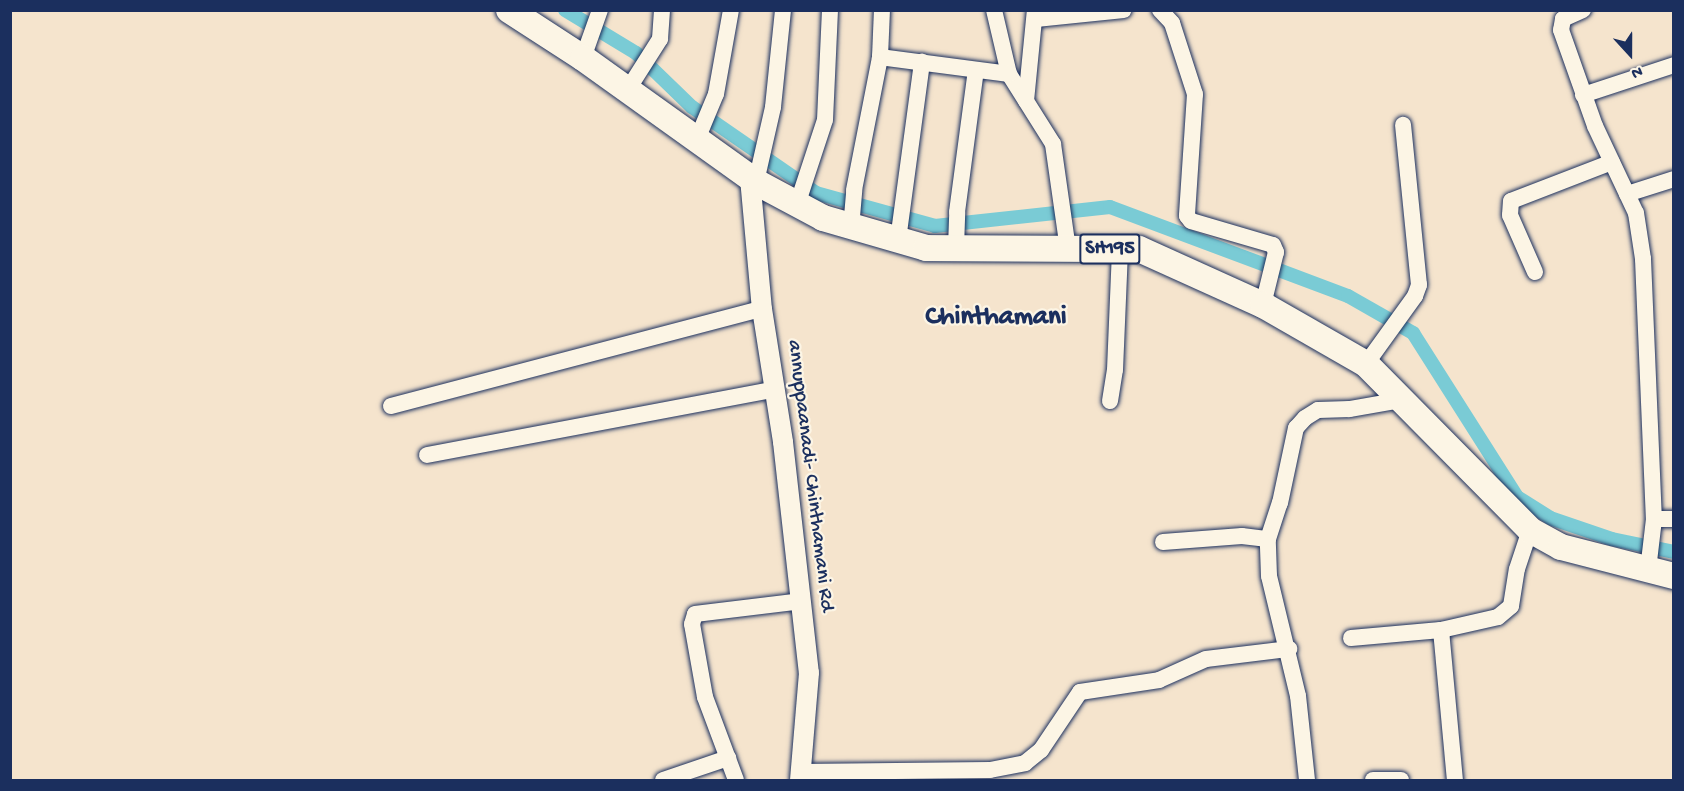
<!DOCTYPE html>
<style>
body{margin:0}
#map{position:relative;width:1684px;height:791px;overflow:hidden;background:#f5e4cd;font-family:"Gochi Hand",sans-serif}
div>[style]{position:absolute}
.canal>*{height:14px;margin:-7px;padding:0 7px;transform-origin:7px;border-radius:7px;background:#7acbd5}
.roads{filter:drop-shadow(0 0 2px #1b2f5e) drop-shadow(0 0 2px #1b2f5e)}
.minor>*{height:16px;margin:-8px;padding:0 8px;transform-origin:8px;border-radius:8px;background:#fcf5e5}
.tertiary>*{height:20px;margin:-10px;padding:0 10px;transform-origin:10px;border-radius:10px;background:#fcf5e5}
.primary>*{height:26px;margin:-13px;padding:0 13px;transform-origin:13px;border-radius:13px;background:#fcf5e5}
span{translate:-50% -50%;white-space:nowrap;text-align:center;line-height:1.15;-webkit-text-stroke:4.5px #fcf5e5;paint-order:stroke}
.shield-label span{padding:2px 4px;background:#fcf5e5;border:2px solid;border-radius:4px;-webkit-text-stroke-width:0}
.shield-label{font-size:20px;color:#1b2f5e;font-weight:700}
.street-label{font-size:21px;color:#1b2f5e}
.district-label{font-size:27px;color:#1b2f5e;font-weight:700}
.frame{position:absolute;inset:0;border:12px solid #1b2f5e;pointer-events:none}
.north{position:absolute;left:1600px;top:24px;width:60px;height:60px;-webkit-text-stroke:4px #fcf5e5;paint-order:stroke;rotate:159deg;font-size:16px;font-weight:700;line-height:24px;text-align:center;color:#1b2f5e}
.north::after{content:'';display:block;margin:auto;width:21px;height:27px;background:#1b2f5e;clip-path:polygon(50% 0,100% 100%,50% 72%,0 100%)}
</style>
<div id="map">
<div class="canal">
<div style="left:565px;top:10px;width:83px;rotate:31.2deg"></div>
<div style="left:636px;top:53px;width:78px;rotate:44deg"></div>
<div style="left:692px;top:107px;width:151px;rotate:34.7deg"></div>
<div style="left:816px;top:193px;width:123px;rotate:15.5deg"></div>
<div style="left:935px;top:226px;width:176px;rotate:-6.2deg"></div>
<div style="left:1110px;top:207px;width:254px;rotate:20.5deg"></div>
<div style="left:1348px;top:296px;width:75px;rotate:29.6deg"></div>
<div style="left:1413px;top:333px;width:194px;rotate:57.6deg"></div>
<div style="left:1517px;top:497px;width:39px;rotate:32deg"></div>
<div style="left:1550px;top:518px;width:65px;rotate:18.7deg"></div>
<div style="left:1612px;top:539px;width:63px;rotate:11.8deg"></div>
</div>
<div class="roads">
<div class="minor">
<div style="left:994px;top:10px;width:66px;rotate:76.8deg"></div>
<div style="left:1009px;top:74px;width:83px;rotate:57.8deg"></div>
<div style="left:1053px;top:144px;width:106px;rotate:81.9deg"></div>
<div style="left:1160px;top:10px;width:18px;rotate:47deg"></div>
<div style="left:1172px;top:23px;width:75px;rotate:72.1deg"></div>
<div style="left:1195px;top:94px;width:122px;rotate:93.8deg"></div>
<div style="left:1187px;top:216px;width:6px;rotate:51deg"></div>
<div style="left:1191px;top:221px;width:85px;rotate:16.3deg"></div>
<div style="left:1273px;top:245px;width:8px;rotate:67deg"></div>
<div style="left:1276px;top:252px;width:55px;rotate:103.8deg"></div>
<div style="left:1583px;top:10px;width:22px;rotate:156deg"></div>
<div style="left:1563px;top:19px;width:11px;rotate:100deg"></div>
<div style="left:1561px;top:30px;width:102px;rotate:70.5deg"></div>
<div style="left:1595px;top:126px;width:96px;rotate:64.8deg"></div>
<div style="left:1636px;top:213px;width:47px;rotate:81.3deg"></div>
<div style="left:1643px;top:259px;width:260px;rotate:87.6deg"></div>
<div style="left:1654px;top:519px;width:51px;rotate:96.7deg"></div>
<div style="left:1036px;top:19px;width:88px;rotate:-5.8deg"></div>
<div style="left:880px;top:57px;width:47px;rotate:-87.6deg"></div>
<div style="left:583px;top:58px;width:51px;rotate:-70.5deg"></div>
<div style="left:627px;top:91px;width:62px;rotate:-57.6deg"></div>
<div style="left:660px;top:39px;width:29px;rotate:-86deg"></div>
<div style="left:1583px;top:95px;width:96px;rotate:-18.2deg"></div>
<div style="left:1026px;top:101px;width:91px;rotate:-84.4deg"></div>
<div style="left:696px;top:142px;width:52px;rotate:-67.4deg"></div>
<div style="left:716px;top:94px;width:85px;rotate:-79.9deg"></div>
<div style="left:756px;top:182px;width:77px;rotate:-77.2deg"></div>
<div style="left:773px;top:107px;width:98px;rotate:-84.1deg"></div>
<div style="left:1627px;top:194px;width:49px;rotate:-17.7deg"></div>
<div style="left:797px;top:205px;width:89px;rotate:-71.8deg"></div>
<div style="left:825px;top:120px;width:110px;rotate:-87.4deg"></div>
<div style="left:851px;top:228px;width:38px;rotate:-85deg"></div>
<div style="left:854px;top:190px;width:136px;rotate:-78.9deg"></div>
<div style="left:880px;top:57px;width:130px;rotate:7.5deg"></div>
<div style="left:898px;top:240px;width:180px;rotate:-82.3deg"></div>
<div style="left:956px;top:248px;width:36px;rotate:-88deg"></div>
<div style="left:957px;top:212px;width:143px;rotate:-82.4deg"></div>
<div style="left:1535px;top:272px;width:62px;rotate:-113.7deg"></div>
<div style="left:1510px;top:215px;width:14px;rotate:-86deg"></div>
<div style="left:1511px;top:201px;width:108px;rotate:-21.1deg"></div>
<div style="left:1366px;top:364px;width:84px;rotate:-54.2deg"></div>
<div style="left:1415px;top:296px;width:12px;rotate:-70deg"></div>
<div style="left:1419px;top:285px;width:161px;rotate:-95.7deg"></div>
<div style="left:1110px;top:401px;width:31px;rotate:-81deg"></div>
<div style="left:1115px;top:370px;width:121px;rotate:-87.6deg"></div>
<div style="left:391px;top:406px;width:383px;rotate:-14.7deg"></div>
<div style="left:427px;top:455px;width:354px;rotate:-10.7deg"></div>
<div style="left:1654px;top:519px;width:20px"></div>
<div style="left:1163px;top:542px;width:79px;rotate:-4.3deg"></div>
<div style="left:1242px;top:536px;width:26px;rotate:7deg"></div>
<div style="left:1441px;top:630px;width:151px;rotate:84.7deg"></div>
<div style="left:1351px;top:638px;width:90px;rotate:-5.1deg"></div>
<div style="left:1441px;top:630px;width:58px;rotate:-12.8deg"></div>
<div style="left:1498px;top:617px;width:17px;rotate:-40deg"></div>
<div style="left:1511px;top:606px;width:37px;rotate:-81deg"></div>
<div style="left:1517px;top:569px;width:41px;rotate:-71.6deg"></div>
<div style="left:801px;top:772px;width:189px;rotate:-0.6deg"></div>
<div style="left:990px;top:770px;width:36px;rotate:-11deg"></div>
<div style="left:1025px;top:763px;width:21px;rotate:-39deg"></div>
<div style="left:1041px;top:750px;width:70px;rotate:-56.1deg"></div>
<div style="left:1080px;top:692px;width:80px;rotate:-8.6deg"></div>
<div style="left:1159px;top:680px;width:51px;rotate:-24.1deg"></div>
<div style="left:1206px;top:659px;width:84px;rotate:-6.9deg"></div>
<div style="left:663px;top:780px;width:69px;rotate:-18.7deg"></div>
<div style="left:736px;top:780px;width:89px;rotate:-110.5deg"></div>
<div style="left:705px;top:697px;width:74px;rotate:-100.1deg"></div>
<div style="left:692px;top:624px;width:10px;rotate:-73deg"></div>
<div style="left:695px;top:614px;width:108px;rotate:-6.9deg"></div>
<div style="left:1307px;top:780px;width:84px;rotate:-96.1deg"></div>
<div style="left:1298px;top:696px;width:123px;rotate:-103.6deg"></div>
<div style="left:1269px;top:576px;width:37px;rotate:-92deg"></div>
<div style="left:1268px;top:539px;width:38px;rotate:-72deg"></div>
<div style="left:1280px;top:503px;width:77px;rotate:-78deg"></div>
<div style="left:1296px;top:428px;width:13px;rotate:-48deg"></div>
<div style="left:1305px;top:418px;width:15px;rotate:-32deg"></div>
<div style="left:1318px;top:410px;width:32px;rotate:-2deg"></div>
<div style="left:1350px;top:409px;width:52px;rotate:-10deg"></div>
<div style="left:1373px;top:780px;width:28px"></div>
</div>
<div class="tertiary">
<div style="left:750px;top:178px;width:132px;rotate:84.8deg"></div>
<div style="left:762px;top:309px;width:135px;rotate:81deg"></div>
<div style="left:783px;top:442px;width:232px;rotate:83.6deg"></div>
<div style="left:809px;top:673px;width:107px;rotate:94.8deg"></div>
</div>
<div class="primary">
<div style="left:509px;top:10px;width:88px;rotate:33deg"></div>
<div style="left:583px;top:58px;width:213px;rotate:35.6deg"></div>
<div style="left:756px;top:182px;width:76px;rotate:28.2deg"></div>
<div style="left:823px;top:218px;width:107px;rotate:16.2deg"></div>
<div style="left:926px;top:248px;width:213px;rotate:0.3deg"></div>
<div style="left:1139px;top:249px;width:136px;rotate:24.3deg"></div>
<div style="left:1263px;top:305px;width:119px;rotate:29.8deg"></div>
<div style="left:1366px;top:364px;width:233px;rotate:45.3deg"></div>
<div style="left:1530px;top:530px;width:35px;rotate:29deg"></div>
<div style="left:1561px;top:547px;width:117px;rotate:14.4deg"></div>
</div>
</div>
<div class="shield-label">
<span style="left:1110px;top:249px">SH195</span>
</div>
<div class="street-label">
<span style="left:809px;top:476px;rotate:83deg">annuppaanadi- Chinthamani Rd</span>
</div>
<div class="district-label">
<span style="left:996px;top:319px">Chinthamani</span>
</div>
<div class="frame"></div>
<div class="north">N</div>
</div>
